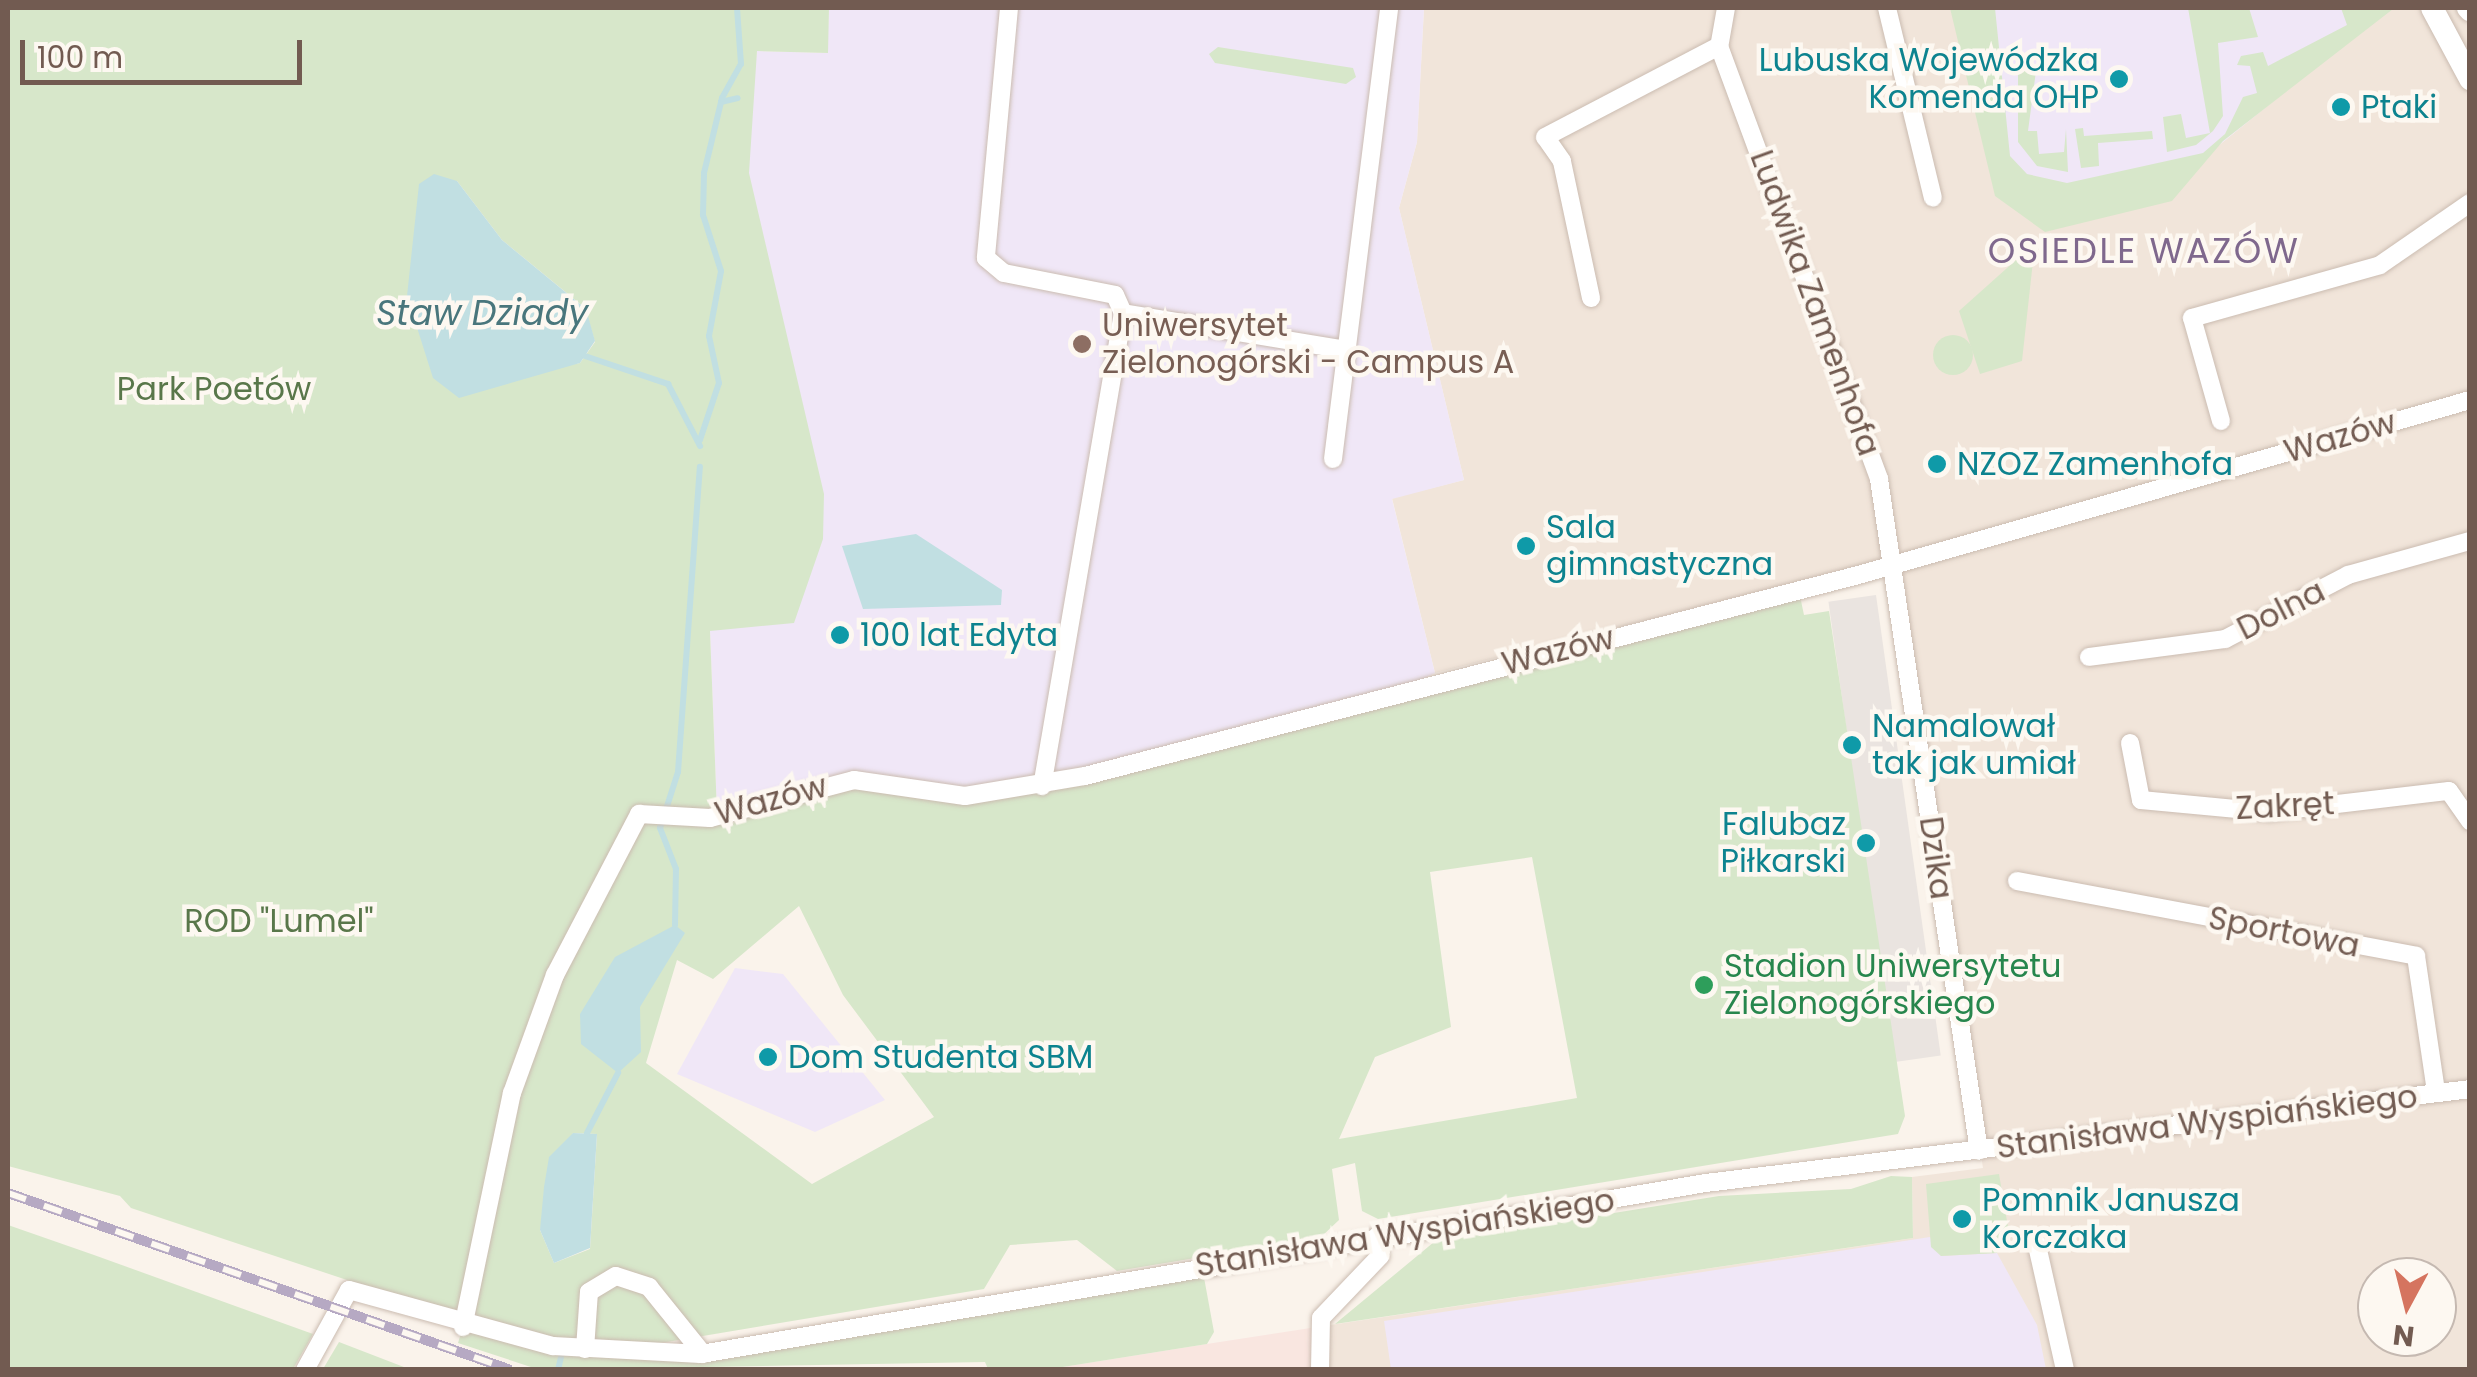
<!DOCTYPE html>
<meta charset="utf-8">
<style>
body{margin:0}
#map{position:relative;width:2477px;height:1377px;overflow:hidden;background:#faf3eb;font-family:Poppins,sans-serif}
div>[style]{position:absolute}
.residential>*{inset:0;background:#f1e5da}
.commercial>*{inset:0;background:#f9e6e0}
.industrial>*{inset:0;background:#eae4e0;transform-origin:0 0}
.education>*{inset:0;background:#f0e7f7}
.green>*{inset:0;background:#d7e7ca}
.round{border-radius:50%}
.water>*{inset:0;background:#c1dfe2}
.stream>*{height:6px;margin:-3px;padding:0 3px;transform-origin:3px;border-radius:3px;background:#c1dfe2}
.roads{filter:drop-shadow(0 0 2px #cbbcb1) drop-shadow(0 0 2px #cbbcb1)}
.street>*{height:18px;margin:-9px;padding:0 9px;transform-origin:9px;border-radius:9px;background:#fff}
.secondary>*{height:22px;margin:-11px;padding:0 11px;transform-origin:11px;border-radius:11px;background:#fff}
.rail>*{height:10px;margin-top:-5px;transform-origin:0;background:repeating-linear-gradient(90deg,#fdf8f1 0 19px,#b6a9c3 0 38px);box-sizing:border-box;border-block:2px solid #b6a9c3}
.dots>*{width:28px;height:28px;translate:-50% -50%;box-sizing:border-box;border:5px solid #fdf8f1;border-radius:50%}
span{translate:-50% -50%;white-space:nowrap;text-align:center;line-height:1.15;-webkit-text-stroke:9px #fdf8f1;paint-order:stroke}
.culture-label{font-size:32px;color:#0d838f}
.right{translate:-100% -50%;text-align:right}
.left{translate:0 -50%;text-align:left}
.street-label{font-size:32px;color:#725b51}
.education-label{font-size:32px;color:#785e54}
.park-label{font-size:32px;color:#59774a}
.leisure-label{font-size:32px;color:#27864d}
.neighbourhood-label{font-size:35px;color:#7f688d;letter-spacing:2.5px}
.water-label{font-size:35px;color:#49767c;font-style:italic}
.frame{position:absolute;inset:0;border:10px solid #725b51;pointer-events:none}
.north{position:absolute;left:2357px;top:1257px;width:100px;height:100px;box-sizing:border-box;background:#fdf8f1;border:2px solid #c5b9b1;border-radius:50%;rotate:187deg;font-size:28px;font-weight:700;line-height:40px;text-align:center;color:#725b51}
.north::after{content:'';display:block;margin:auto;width:35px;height:45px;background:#d5745f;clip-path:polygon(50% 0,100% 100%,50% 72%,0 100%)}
.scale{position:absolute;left:20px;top:40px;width:282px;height:45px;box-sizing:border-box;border:5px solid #725b51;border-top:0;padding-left:12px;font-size:30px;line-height:35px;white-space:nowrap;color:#725b51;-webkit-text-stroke:8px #fdf8f1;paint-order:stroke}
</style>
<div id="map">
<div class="residential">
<div style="clip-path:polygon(evenodd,1424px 8px,1962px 8px,2197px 163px,2388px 8px,2469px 8px,2469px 1369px,1315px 1370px,1317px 1327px,1913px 1238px,1912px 1177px,1983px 1168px,1892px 559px,1435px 673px,1392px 498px,1464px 480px,1399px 208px,1417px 142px,1424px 8px,2377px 1277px,2437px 1277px,2437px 1337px,2377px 1337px,2377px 1277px)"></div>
</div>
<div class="commercial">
<div style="clip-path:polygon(1317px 1327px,1315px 1369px,1044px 1370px,1207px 1344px)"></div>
</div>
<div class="industrial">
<div style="left:1876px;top:595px;width:465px;height:48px;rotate:82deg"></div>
</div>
<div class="education">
<div style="clip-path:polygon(829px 8px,1424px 8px,1417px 142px,1399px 208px,1464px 480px,1392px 499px,1435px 673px,1372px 703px,1084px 771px,969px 790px,833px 776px,717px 813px,710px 631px,751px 94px,757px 51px,827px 53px)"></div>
<div style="clip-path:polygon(1962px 8px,2388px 8px,2197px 163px,2009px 205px)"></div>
<div style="clip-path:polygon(735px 968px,783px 974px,885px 1100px,815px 1132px,677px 1074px)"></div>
<div style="clip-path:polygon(1930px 1237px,1941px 1256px,1997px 1253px,2037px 1325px,2046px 1369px,1391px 1369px,1384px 1321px)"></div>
</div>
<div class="green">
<div style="clip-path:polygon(evenodd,8px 8px,829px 8px,828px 53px,757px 51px,749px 173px,824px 494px,823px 539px,794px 623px,710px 631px,717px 813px,856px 778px,1000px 798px,1800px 596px,1804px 615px,1829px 611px,1905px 1116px,1898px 1134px,1378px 1219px,1362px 1211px,1355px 1163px,1332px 1169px,1339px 1220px,1321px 1237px,1117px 1271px,1077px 1240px,1010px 1245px,984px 1289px,655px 1344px,550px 1339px,473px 1322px,131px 1208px,120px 1196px,8px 1166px,8px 8px,457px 181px,502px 240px,585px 308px,595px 342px,580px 363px,548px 369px,407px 296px,457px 181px,8px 8px,1532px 857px,1577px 1098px,1339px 1139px,1375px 1057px,1451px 1027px,1430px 872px,1532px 857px,8px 8px,799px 906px,843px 995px,934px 1117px,812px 1184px,646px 1063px,677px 960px,713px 979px,799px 906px,8px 8px,573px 1133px,597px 1134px,590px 1249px,554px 1263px,540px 1230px,573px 1133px)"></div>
<div style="clip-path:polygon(1950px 8px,1995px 8px,2010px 156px,2027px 174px,2067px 183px,2203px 153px,2225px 134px,2243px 97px,2257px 93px,2250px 66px,2237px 65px,2241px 56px,2263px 52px,2268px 66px,2347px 25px,2341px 8px,2393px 9px,2223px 141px,2172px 201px,2045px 232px,1995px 196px)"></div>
<div style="clip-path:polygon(2188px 8px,2249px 8px,2258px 37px,2218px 43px,2223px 116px,2213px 131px,2196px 145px,2167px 152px,2163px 117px,2181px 114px,2186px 138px,2210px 133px)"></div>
<div style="clip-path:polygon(1218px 47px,1353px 68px,1356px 77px,1346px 84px,1215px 63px,1209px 54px)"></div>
<div style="clip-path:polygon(2036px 71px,2028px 131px,2037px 131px,2039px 154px,2064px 152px,2066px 129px,2068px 172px,2037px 166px,2018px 142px,2018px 71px)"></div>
<div style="clip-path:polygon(2083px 128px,2084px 136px,2152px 131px,2153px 139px,2098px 143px,2099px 166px,2081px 168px,2075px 129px)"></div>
<div style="clip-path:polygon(2035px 243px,2022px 361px,1980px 374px,1959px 311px)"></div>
<div class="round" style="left:1933px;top:335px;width:40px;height:40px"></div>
<div style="clip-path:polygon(1999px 1174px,2008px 1227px,1997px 1253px,1941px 1256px,1931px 1247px,1926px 1184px)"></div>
<div style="clip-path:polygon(1891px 1176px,1912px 1177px,1913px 1238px,1335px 1324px,1434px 1242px,1719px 1196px,1851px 1189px)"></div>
<div style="clip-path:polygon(8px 1225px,94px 1255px,313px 1334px,293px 1369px,8px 1369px)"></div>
<div style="clip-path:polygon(1203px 1272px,1214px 1332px,1207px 1344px,1044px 1370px,988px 1369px,985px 1362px,540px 1370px,458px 1343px,462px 1330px,715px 1361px)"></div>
<div style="clip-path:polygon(339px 1342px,409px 1369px,323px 1369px)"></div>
</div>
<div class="water">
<div style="clip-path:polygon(434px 174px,457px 181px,502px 240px,586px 309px,595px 341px,580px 363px,459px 398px,433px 378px,407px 296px,419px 184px)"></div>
<div style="clip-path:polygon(916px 534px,1002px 590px,1001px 605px,863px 609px,842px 546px)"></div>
<div style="clip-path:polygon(675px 925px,685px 933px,640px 1007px,641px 1052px,618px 1073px,581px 1044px,580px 1014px,615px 957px)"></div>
<div style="clip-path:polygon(573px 1133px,597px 1134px,590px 1248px,554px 1263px,540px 1230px,544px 1187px,549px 1157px)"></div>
</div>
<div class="stream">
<div style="left:721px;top:102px;width:17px;rotate:-13deg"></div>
<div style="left:585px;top:356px;width:88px;rotate:18.6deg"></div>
<div style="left:668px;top:384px;width:70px;rotate:62.7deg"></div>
<div style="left:700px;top:440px;width:60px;rotate:-71.6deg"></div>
<div style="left:719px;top:383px;width:48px;rotate:-102deg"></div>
<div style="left:709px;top:336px;width:66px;rotate:-79.5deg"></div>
<div style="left:721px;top:271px;width:59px;rotate:-107.8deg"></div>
<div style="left:703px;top:215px;width:42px;rotate:-88.6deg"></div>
<div style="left:704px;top:173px;width:77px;rotate:-76.5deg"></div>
<div style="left:722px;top:98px;width:39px;rotate:-61deg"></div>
<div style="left:741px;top:64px;width:56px;rotate:-94.1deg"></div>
<div style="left:675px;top:925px;width:56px;rotate:-89deg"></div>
<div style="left:676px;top:869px;width:44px;rotate:-111.3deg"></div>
<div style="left:660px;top:828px;width:59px;rotate:-72.2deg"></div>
<div style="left:678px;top:772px;width:306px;rotate:-85.9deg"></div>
<div style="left:587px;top:1133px;width:68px;rotate:-62.7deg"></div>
<div style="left:558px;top:1370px;width:13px;rotate:-77deg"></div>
</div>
<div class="roads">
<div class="street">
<div style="left:1009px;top:8px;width:251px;rotate:95.3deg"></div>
<div style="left:986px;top:258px;width:23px;rotate:40deg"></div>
<div style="left:1004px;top:273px;width:113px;rotate:11.2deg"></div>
<div style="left:1115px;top:295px;width:20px;rotate:66deg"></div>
<div style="left:1123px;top:313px;width:480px;rotate:99.7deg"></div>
<div style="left:1726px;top:8px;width:39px;rotate:100deg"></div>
<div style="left:1719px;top:46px;width:462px;rotate:69.7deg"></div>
<div style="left:1879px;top:479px;width:679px;rotate:81.54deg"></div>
<div style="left:1887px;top:8px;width:195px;rotate:76.4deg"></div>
<div style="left:1591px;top:298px;width:140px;rotate:-102deg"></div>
<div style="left:1562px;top:161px;width:29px;rotate:-125deg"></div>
<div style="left:1545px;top:137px;width:196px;rotate:-27.6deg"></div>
<div style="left:1123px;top:313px;width:226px;rotate:9.4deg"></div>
<div style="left:2221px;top:421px;width:107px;rotate:-105.7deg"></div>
<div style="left:2192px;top:318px;width:195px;rotate:-15.7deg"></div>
<div style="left:2380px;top:265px;width:109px;rotate:-34.6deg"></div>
<div style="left:1333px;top:459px;width:454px;rotate:-82.9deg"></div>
<div style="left:2089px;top:657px;width:137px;rotate:-7.5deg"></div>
<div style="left:2225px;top:639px;width:139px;rotate:-27.5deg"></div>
<div style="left:2348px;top:575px;width:127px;rotate:-15.6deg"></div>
<div style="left:2130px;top:743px;width:58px;rotate:79.1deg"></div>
<div style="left:2141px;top:800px;width:129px;rotate:5.4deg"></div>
<div style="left:2269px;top:812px;width:181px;rotate:-6.7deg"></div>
<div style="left:2449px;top:791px;width:37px;rotate:55deg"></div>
<div style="left:2017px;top:881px;width:406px;rotate:10.6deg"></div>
<div style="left:2416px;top:956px;width:137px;rotate:81.6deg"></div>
<div style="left:2036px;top:1241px;width:132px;rotate:77.3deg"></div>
<div style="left:463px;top:1327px;width:239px;rotate:-78.2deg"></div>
<div style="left:512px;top:1093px;width:126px;rotate:-70deg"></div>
<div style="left:555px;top:975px;width:182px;rotate:-62.4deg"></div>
<div style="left:639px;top:814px;width:71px;rotate:3.2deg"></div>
<div style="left:710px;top:818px;width:149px;rotate:-14.8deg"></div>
<div style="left:854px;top:780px;width:112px;rotate:8.2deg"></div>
<div style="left:965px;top:796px;width:122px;rotate:-9.5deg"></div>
<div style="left:1085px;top:776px;width:803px;rotate:-14.57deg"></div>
<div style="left:1862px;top:574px;width:632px;rotate:-15.97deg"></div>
<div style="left:585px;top:1349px;width:57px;rotate:-86deg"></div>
<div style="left:589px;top:1292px;width:31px;rotate:-31deg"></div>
<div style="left:616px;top:1276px;width:35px;rotate:18deg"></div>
<div style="left:649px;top:1287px;width:86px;rotate:51.1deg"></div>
<div style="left:305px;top:1370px;width:91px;rotate:-61.2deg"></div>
<div style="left:349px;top:1290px;width:212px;rotate:15.4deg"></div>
<div style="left:553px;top:1346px;width:148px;rotate:3.1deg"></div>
<div style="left:701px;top:1354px;width:1019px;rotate:-9.66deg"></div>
<div style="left:1706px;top:1183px;width:770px;rotate:-7.01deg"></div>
<div style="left:1320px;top:1370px;width:52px;rotate:-88.9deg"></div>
<div style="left:1321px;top:1318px;width:86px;rotate:-46.4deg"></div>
<div style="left:1380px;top:1256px;width:20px;rotate:-99deg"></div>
</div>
<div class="secondary">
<div style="left:2432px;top:8px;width:81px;rotate:61.8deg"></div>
<div style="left:2468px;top:8px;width:3px;rotate:45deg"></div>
</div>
</div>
<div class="rail">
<div style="left:8px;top:1193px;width:533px;rotate:19.39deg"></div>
</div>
<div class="dots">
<div style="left:2119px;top:79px;background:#0f9aa8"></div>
<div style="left:2341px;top:107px;background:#0f9aa8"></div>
<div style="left:1082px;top:344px;background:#8d6e63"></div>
<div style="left:1937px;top:464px;background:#0f9aa8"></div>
<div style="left:1526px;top:546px;background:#0f9aa8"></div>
<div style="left:840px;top:635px;background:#0f9aa8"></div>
<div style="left:1852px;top:745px;background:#0f9aa8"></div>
<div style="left:1866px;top:843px;background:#0f9aa8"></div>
<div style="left:1704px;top:985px;background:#2e9e5b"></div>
<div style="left:768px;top:1057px;background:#0f9aa8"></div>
<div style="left:1962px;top:1219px;background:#0f9aa8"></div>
</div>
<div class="culture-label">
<span class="right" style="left:2099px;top:79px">Lubuska Wojewódzka<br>Komenda OHP</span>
<span class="left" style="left:2361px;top:107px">Ptaki</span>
<span class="left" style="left:1957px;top:464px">NZOZ Zamenhofa</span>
<span class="left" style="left:1546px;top:546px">Sala<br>gimnastyczna</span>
<span class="left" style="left:860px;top:635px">100 lat Edyta</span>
<span class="left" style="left:1872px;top:745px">Namalował<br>tak jak umiał</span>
<span class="right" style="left:1846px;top:843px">Falubaz<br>Piłkarski</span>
<span class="left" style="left:788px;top:1057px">Dom Studenta SBM</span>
<span class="left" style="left:1982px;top:1219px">Pomnik Janusza<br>Korczaka</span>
</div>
<div class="street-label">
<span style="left:1815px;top:303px;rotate:70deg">Ludwika Zamenhofa</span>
<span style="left:2340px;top:437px;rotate:-16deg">Wazów</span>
<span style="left:2281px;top:610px;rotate:-27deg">Dolna</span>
<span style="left:1558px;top:651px;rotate:-14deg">Wazów</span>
<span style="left:771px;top:800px;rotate:-15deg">Wazów</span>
<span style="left:2285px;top:806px;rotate:-3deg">Zakręt</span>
<span style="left:1936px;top:858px;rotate:82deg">Dzika</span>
<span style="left:2284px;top:932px;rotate:11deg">Sportowa</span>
<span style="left:2207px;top:1122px;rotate:-7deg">Stanisława Wyspiańskiego</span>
<span style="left:1405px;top:1233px;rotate:-9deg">Stanisława Wyspiańskiego</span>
</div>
<div class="education-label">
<span class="left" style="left:1102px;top:344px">Uniwersytet<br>Zielonogórski - Campus A</span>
</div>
<div class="park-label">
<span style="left:214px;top:389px">Park Poetów</span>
<span style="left:279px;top:921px">ROD "Lumel"</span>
</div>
<div class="leisure-label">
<span class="left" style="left:1724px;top:985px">Stadion Uniwersytetu<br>Zielonogórskiego</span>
</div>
<div class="neighbourhood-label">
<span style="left:2144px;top:251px">OSIEDLE WAZÓW</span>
</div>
<div class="water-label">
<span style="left:482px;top:313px">Staw Dziady</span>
</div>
<div class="frame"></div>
<div class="north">N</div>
<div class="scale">100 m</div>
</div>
